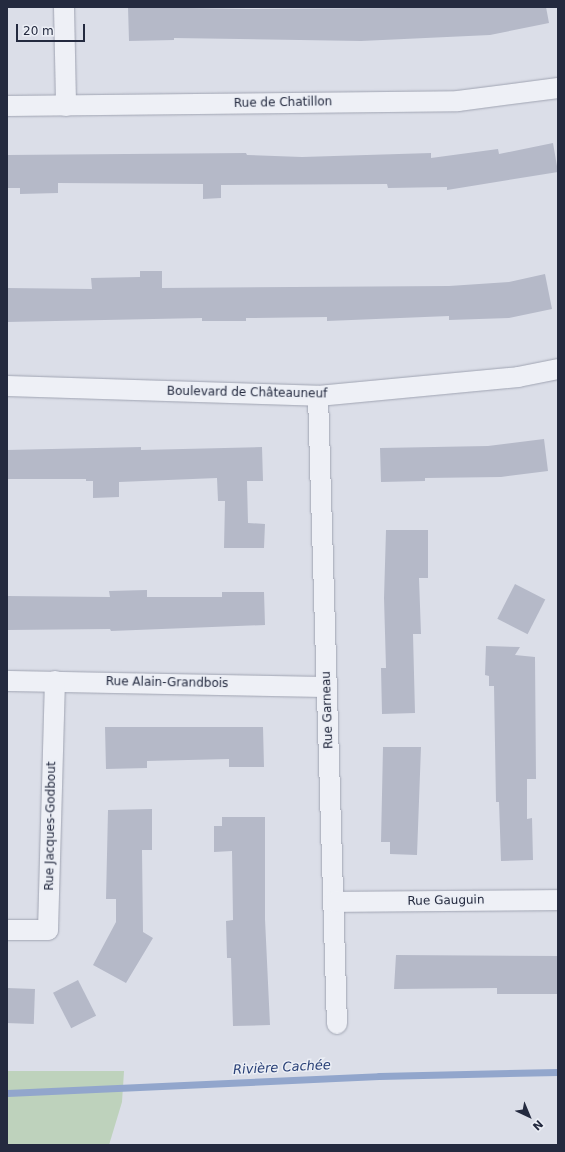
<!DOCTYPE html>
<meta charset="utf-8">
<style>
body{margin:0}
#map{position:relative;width:565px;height:1152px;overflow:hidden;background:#dbdee8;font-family:"DejaVu Sans",sans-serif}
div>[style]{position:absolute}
.green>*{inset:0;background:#bed2bc}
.stream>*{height:7px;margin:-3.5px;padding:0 3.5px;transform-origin:3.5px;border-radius:3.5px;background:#92a6cc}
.building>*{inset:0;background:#b5b9c8;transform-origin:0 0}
.roads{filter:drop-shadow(0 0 1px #a0a4b2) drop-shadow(0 0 1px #a0a4b2)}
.street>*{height:20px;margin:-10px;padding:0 10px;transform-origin:10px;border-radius:10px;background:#eef0f6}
span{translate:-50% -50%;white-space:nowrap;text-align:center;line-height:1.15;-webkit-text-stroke:3px #ebeef5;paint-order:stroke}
.street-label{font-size:12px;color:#242a3f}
.water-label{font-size:13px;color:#2a4177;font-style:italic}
.frame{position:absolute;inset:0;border:8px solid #242a3f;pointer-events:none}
.north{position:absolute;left:509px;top:1096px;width:40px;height:40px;-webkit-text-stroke:3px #ebeef5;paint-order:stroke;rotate:136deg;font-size:11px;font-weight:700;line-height:16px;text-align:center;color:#242a3f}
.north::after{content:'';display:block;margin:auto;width:14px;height:18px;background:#242a3f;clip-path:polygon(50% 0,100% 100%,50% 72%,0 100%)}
.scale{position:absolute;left:16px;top:24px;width:69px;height:18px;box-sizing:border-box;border:2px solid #242a3f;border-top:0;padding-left:5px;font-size:12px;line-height:14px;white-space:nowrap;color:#242a3f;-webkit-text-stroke:3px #ebeef5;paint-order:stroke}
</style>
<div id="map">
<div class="green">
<div style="clip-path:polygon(7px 1071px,124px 1071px,122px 1102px,109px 1145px,7px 1145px)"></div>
</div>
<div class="stream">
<div style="left:7px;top:1093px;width:372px;rotate:-2.6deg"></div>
<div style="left:379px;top:1076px;width:179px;rotate:-1.3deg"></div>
</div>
<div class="building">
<div style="clip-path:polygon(128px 7px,247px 9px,546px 7px,549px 23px,490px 35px,361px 41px,174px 38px,174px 40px,129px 41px)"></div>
<div style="clip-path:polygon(553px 143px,558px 172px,447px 190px,447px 187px,388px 188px,387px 184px,221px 185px,221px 198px,203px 199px,203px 184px,58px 183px,58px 193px,20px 194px,20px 188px,7px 188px,7px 155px,246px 153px,247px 155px,302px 157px,431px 153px,431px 158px,498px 149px,499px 154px)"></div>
<div style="clip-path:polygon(140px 271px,162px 271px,162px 288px,449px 286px,509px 282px,545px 274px,552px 309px,509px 318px,449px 320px,449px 316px,327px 321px,327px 317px,246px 318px,246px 321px,202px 321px,202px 318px,7px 322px,7px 288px,92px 289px,91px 278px,140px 277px)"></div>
<div style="clip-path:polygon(544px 439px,548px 471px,501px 477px,425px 478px,425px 481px,381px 482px,380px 448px,488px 446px)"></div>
<div style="clip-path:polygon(141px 447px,141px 450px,262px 447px,263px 481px,247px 481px,248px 523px,265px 524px,264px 548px,224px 548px,225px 501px,218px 501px,217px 478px,119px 482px,119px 497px,93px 498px,93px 481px,86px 481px,86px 479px,7px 479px,7px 450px)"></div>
<div style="clip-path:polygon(386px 530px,428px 530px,428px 578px,419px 578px,421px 634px,413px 634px,415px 713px,382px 714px,381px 668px,386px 668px,384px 598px)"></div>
<div style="left:515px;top:584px;width:34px;height:39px;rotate:27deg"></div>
<div style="clip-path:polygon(147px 590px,147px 597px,222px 597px,222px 592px,264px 592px,265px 625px,111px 631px,110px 629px,7px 630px,7px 596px,110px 597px,109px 591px)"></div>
<div style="clip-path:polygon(486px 646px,520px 647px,515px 655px,535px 657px,536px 779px,527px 779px,527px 819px,532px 818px,533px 860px,501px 861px,499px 802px,496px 802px,494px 686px,489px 686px,489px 676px,485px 675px)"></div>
<div style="clip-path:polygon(105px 727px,263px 727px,264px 767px,229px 767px,229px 759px,147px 761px,147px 768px,106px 769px)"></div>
<div style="clip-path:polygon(383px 747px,421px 747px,417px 855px,390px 854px,390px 842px,381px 842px)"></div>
<div style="clip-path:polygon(152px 809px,152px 850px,142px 850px,143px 932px,153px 938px,126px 983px,93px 965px,116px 922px,116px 899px,106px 899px,108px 810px)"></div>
<div style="clip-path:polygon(222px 817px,265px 817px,265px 919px,270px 1025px,233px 1026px,231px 958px,227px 958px,226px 921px,233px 920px,232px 851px,214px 852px,214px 826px,222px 826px)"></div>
<div style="clip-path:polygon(396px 955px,558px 956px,558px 994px,497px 994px,497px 988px,394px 989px)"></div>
<div style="left:78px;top:980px;width:40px;height:28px;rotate:63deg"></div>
<div style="left:7px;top:988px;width:28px;height:35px;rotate:2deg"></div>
</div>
<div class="roads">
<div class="street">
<div style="left:64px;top:7px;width:99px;rotate:88.8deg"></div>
<div style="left:7px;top:106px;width:451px;rotate:-0.6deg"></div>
<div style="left:458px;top:101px;width:101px;rotate:-7.4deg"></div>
<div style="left:7px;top:386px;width:311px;rotate:1.8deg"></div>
<div style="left:318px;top:396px;width:201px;rotate:-5.4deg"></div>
<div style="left:518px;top:377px;width:41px;rotate:-11.3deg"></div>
<div style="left:318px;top:396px;width:628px;rotate:88.27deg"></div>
<div style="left:7px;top:681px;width:320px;rotate:1.1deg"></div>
<div style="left:334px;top:902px;width:224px;rotate:-0.5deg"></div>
<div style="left:7px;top:930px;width:41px"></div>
<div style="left:48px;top:930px;width:249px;rotate:-88.4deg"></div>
</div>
</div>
<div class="street-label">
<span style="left:283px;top:103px;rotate:-1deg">Rue de Chatillon</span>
<span style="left:247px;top:393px;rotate:1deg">Boulevard de Châteauneuf</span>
<span style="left:167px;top:683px;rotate:1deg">Rue Alain-Grandbois</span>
<span style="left:328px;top:710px;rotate:-92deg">Rue Garneau</span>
<span style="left:51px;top:826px;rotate:-89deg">Rue Jacques-Godbout</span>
<span style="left:446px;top:901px;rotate:-1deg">Rue Gauguin</span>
</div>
<div class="water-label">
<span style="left:282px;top:1068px;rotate:-3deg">Rivière Cachée</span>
</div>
<div class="frame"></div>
<div class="north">N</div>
<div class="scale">20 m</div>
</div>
